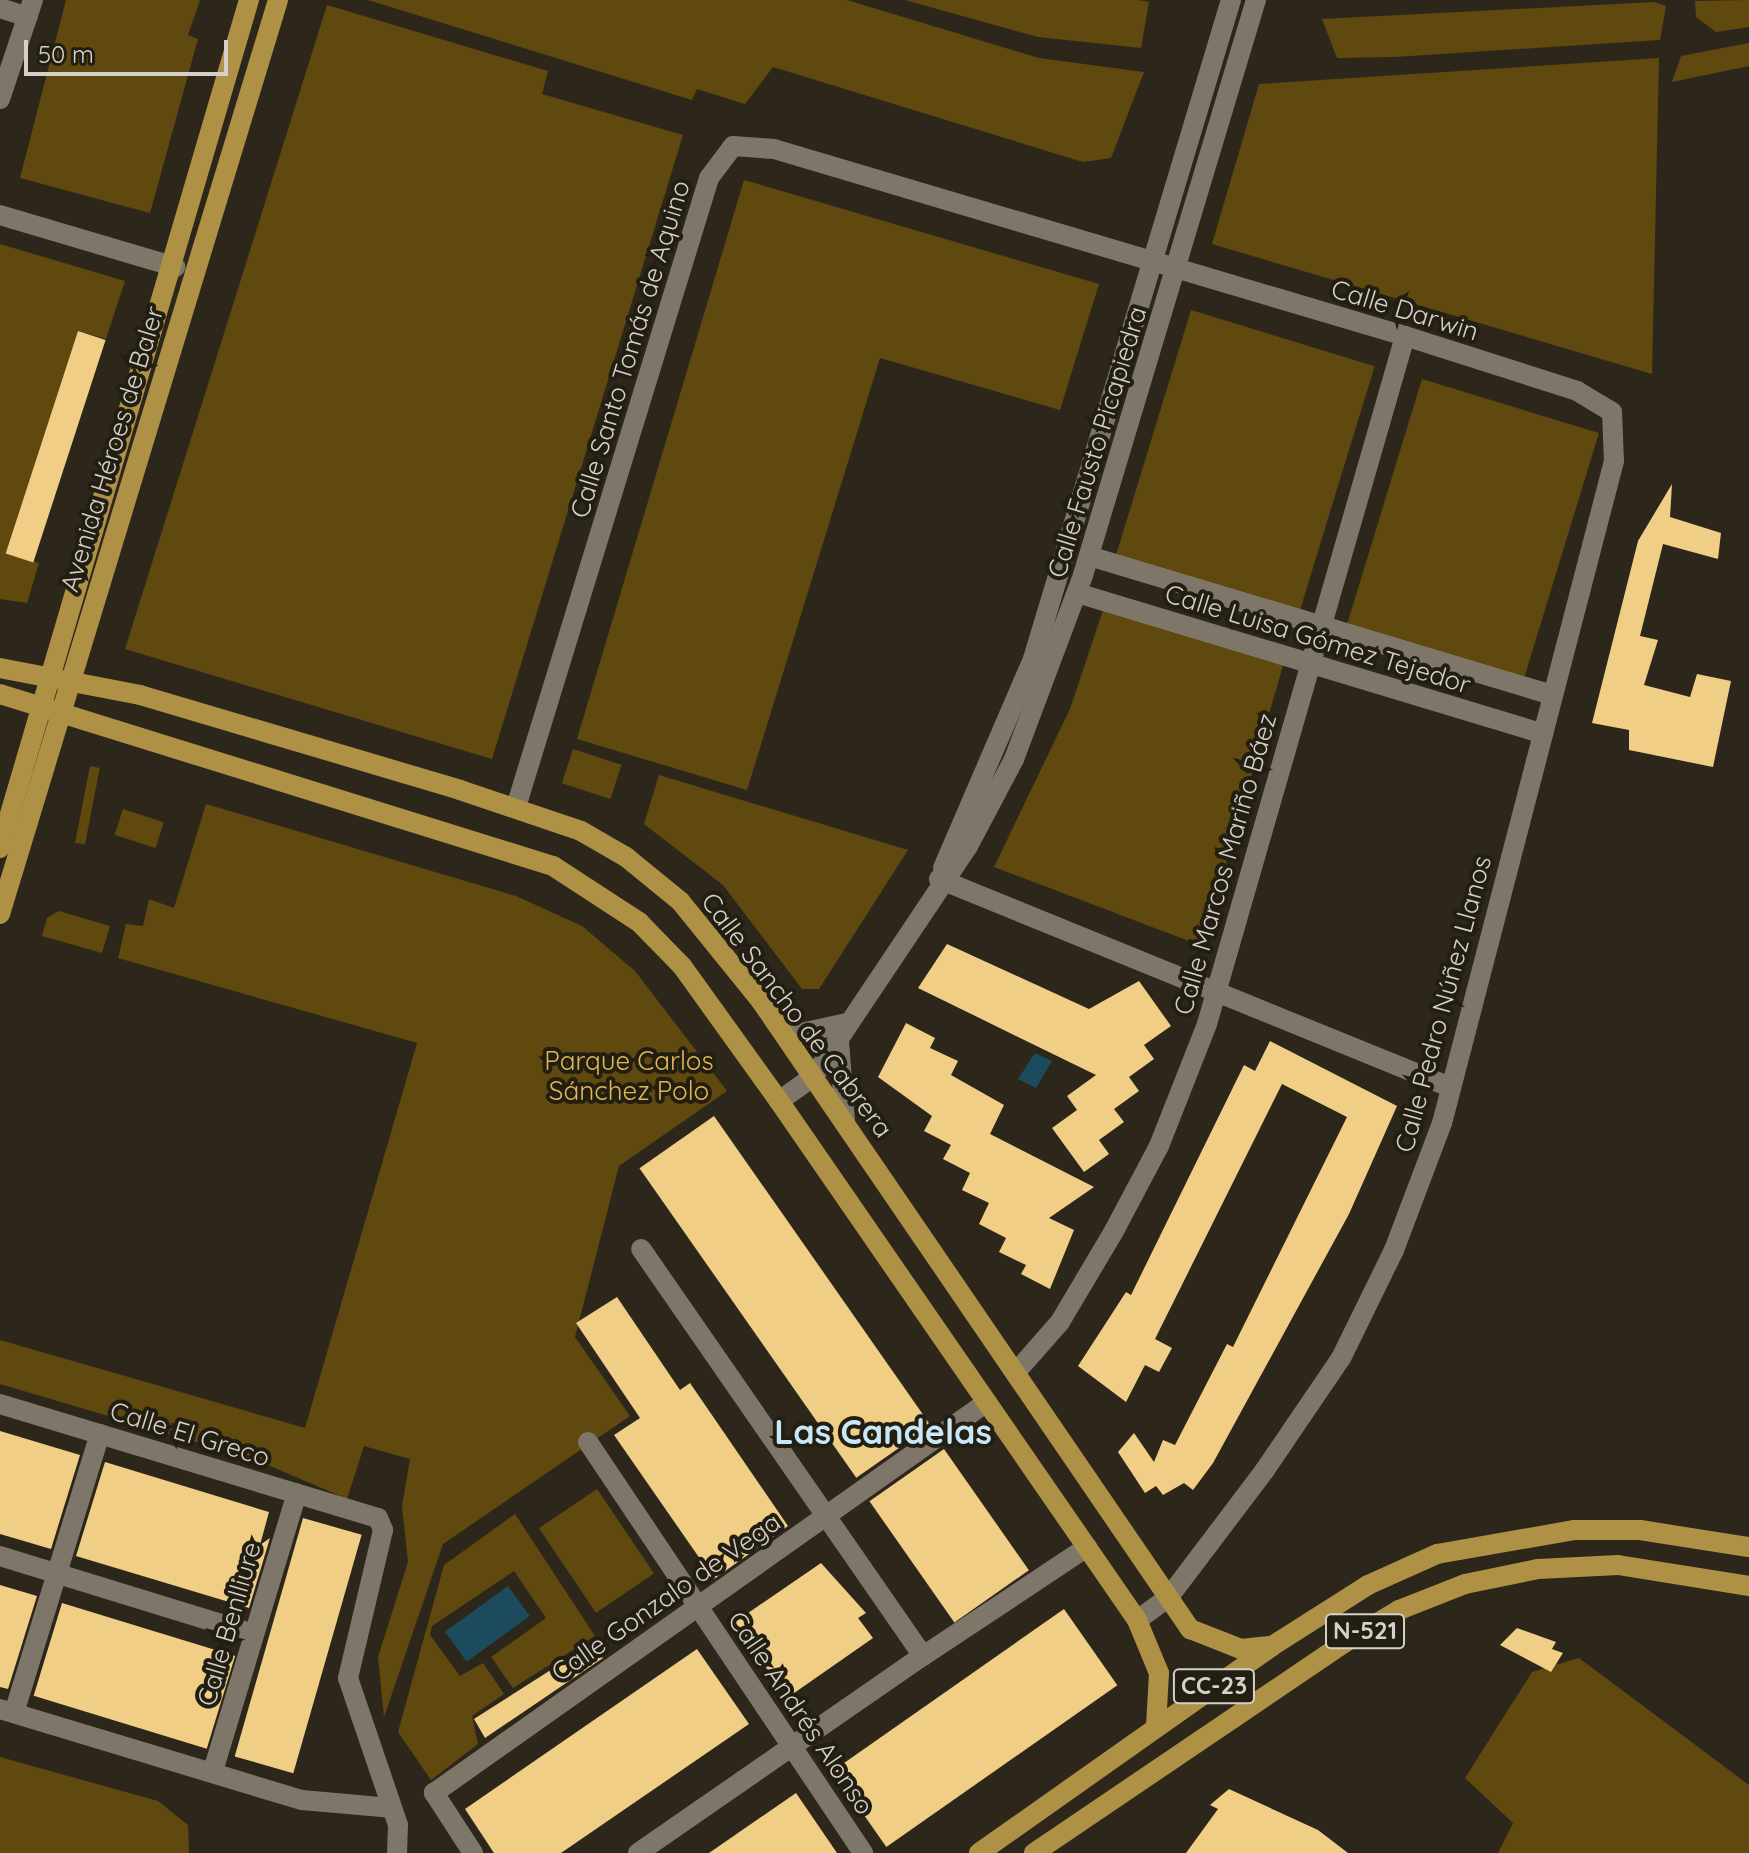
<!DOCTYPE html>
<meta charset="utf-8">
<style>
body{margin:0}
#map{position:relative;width:1749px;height:1853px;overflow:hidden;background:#2d271b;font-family:Quicksand,sans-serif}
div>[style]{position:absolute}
.green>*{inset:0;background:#60490e;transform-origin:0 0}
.water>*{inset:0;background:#1d4b5e;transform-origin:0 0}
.building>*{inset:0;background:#f0ce85;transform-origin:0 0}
.minor>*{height:20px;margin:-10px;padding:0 10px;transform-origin:10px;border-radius:10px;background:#7e7769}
.major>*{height:20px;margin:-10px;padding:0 10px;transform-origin:10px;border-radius:10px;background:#af9145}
span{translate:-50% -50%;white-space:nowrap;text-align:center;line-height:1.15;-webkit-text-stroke:8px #231e12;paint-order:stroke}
.shield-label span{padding:2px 6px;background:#231e12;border:2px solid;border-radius:6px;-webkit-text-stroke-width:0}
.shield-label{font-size:24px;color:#d5d1c9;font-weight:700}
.street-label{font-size:26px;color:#d5d1c9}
.park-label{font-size:26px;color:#e3b751}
.district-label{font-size:34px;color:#c8e8f8;font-weight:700}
.scale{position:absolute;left:24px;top:40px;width:204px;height:36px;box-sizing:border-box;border:4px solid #d5d1c9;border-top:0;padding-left:10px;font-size:24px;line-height:28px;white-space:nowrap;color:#d5d1c9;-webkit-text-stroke:6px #231e12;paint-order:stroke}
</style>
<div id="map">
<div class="green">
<div style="clip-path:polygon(66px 0,200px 0,188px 35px,198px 39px,150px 213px,20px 178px)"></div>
<div style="clip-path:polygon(368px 0,847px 0,1039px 58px,1144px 72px,1111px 158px,1083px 162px,773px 67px,745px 104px,697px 89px,692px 100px)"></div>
<div style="clip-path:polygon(905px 0,1138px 0,1149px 2px,1141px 48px,1038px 37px)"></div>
<div style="clip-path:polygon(1749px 0,1749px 27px,1716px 32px,1696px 17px,1695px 1px)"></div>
<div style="clip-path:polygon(1655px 2px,1666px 6px,1660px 40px,1395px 57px,1337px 58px,1322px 19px)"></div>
<div style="clip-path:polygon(327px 5px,548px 71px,542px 94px,683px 135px,492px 759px,125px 649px)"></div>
<div style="clip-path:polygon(1749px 43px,1749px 66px,1672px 82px,1681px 56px)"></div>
<div style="clip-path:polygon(1659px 58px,1652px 374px,1212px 244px,1259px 84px)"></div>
<div style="clip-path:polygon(744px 180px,1099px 284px,1060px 410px,880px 358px,747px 790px,577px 739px)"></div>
<div style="clip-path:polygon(0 244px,125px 281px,106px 339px,78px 331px,12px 555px,39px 563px,27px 603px,0 599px)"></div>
<div style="left:1191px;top:310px;width:192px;height:261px;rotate:17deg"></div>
<div style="left:1422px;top:379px;width:185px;height:260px;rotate:17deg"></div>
<div style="clip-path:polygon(1104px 607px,1284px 662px,1202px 946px,994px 867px,1070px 709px)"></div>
<div style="left:573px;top:749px;width:51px;height:36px;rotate:18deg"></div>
<div style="left:90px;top:766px;width:10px;height:78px;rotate:11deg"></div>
<div style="clip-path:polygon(659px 775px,908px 850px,819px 989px,802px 989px,723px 885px,644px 824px)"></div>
<div style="clip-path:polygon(206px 804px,516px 896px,582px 926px,635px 971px,727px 1091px,619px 1166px,575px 1337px,630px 1416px,443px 1544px,384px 1717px,378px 1657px,408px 1562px,402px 1506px,410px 1459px,364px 1446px,347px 1499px,254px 1459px,0 1384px,0 1340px,305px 1428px,417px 1043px,118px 958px,126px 924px,143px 926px,149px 899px,174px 908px)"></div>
<div style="left:123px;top:809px;width:43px;height:27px;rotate:18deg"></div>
<div style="clip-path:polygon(59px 911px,110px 926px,102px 953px,42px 936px,47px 918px)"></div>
<div style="left:597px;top:1489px;width:102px;height:70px;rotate:56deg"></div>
<div style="clip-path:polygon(515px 1514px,595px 1636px,513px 1688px,491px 1657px,546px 1618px,514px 1571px,432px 1626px,430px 1635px,460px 1676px,483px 1663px,504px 1694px,472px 1716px,478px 1744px,431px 1780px,398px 1732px,444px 1565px)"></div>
<div style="clip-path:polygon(1579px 1658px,1749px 1785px,1749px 1853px,1498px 1853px,1513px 1823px,1465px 1778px,1532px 1672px)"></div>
<div style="clip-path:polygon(0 1757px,158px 1801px,188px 1825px,189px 1853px,0 1853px)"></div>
</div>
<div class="water">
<div style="clip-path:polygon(1035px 1053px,1052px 1061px,1036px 1088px,1018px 1079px)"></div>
<div style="left:508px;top:1586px;width:37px;height:78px;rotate:54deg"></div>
</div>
<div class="building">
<div style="left:78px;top:331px;width:29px;height:234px;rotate:18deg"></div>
<div style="clip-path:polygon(1672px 484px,1670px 517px,1721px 533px,1718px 559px,1663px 544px,1640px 636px,1658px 640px,1644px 685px,1690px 697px,1697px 674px,1731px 681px,1713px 767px,1629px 750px,1629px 730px,1592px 723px,1638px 541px)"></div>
<div style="clip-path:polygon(947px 944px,1089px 1009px,1139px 981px,1171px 1026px,1144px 1045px,1154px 1059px,1129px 1077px,1139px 1091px,1114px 1109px,1124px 1122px,1099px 1140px,1109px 1154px,1084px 1172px,1052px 1128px,1077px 1110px,1067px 1096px,1096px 1075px,918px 988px)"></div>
<div style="clip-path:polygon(906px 1023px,935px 1038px,930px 1048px,958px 1061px,951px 1075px,1004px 1105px,990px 1134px,1094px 1187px,1049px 1218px,1074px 1230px,1050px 1289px,1021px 1274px,1026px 1265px,999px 1252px,1006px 1238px,979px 1224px,989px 1203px,962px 1190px,970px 1173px,943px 1159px,951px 1145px,924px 1131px,932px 1116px,878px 1077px)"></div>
<div style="clip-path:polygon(1270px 1041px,1397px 1106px,1349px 1214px,1213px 1463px,1193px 1490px,1184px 1483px,1163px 1495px,1156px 1486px,1145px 1493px,1118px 1452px,1134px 1433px,1154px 1462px,1163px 1440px,1175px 1445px,1227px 1344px,1233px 1347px,1347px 1117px,1282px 1084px,1155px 1339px,1172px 1348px,1159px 1372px,1145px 1365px,1126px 1402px,1078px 1366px,1126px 1292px,1131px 1295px,1244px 1065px,1255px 1071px)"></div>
<div style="left:714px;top:1116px;width:378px;height:91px;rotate:55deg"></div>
<div style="clip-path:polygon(617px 1297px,680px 1390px,690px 1383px,788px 1526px,714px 1579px,614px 1435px,640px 1418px,576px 1323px)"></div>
<div style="clip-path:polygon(0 1431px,80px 1455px,51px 1549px,0 1534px)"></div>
<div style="left:944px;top:1449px;width:148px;height:91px;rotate:55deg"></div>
<div style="clip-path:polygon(105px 1462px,269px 1512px,260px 1545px,270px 1538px,249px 1608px,76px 1556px)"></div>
<div style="left:303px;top:1518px;width:61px;height:248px;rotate:16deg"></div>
<div style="clip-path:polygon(821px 1563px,866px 1613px,858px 1618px,873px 1638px,787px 1698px,735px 1622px)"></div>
<div style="clip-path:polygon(0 1585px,37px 1596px,8px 1689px,0 1687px)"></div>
<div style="left:62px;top:1603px;width:181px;height:97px;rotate:17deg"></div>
<div style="left:1064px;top:1609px;width:93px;height:282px;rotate:55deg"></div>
<div style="clip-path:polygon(1517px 1628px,1556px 1642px,1552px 1649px,1563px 1653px,1551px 1672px,1500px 1645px)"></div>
<div style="clip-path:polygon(593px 1643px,603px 1658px,485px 1738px,474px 1719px)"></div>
<div style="clip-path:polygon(697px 1649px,749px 1724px,561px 1853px,494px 1853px,465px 1809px)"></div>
<div style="clip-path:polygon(1229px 1789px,1318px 1830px,1348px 1853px,1186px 1853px,1218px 1809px,1210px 1805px)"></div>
<div style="clip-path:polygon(796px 1793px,837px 1853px,709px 1853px)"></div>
</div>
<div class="minor">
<div style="left:0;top:8px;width:29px;rotate:18deg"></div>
<div style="left:0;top:99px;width:104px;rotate:-71.6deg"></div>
<div style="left:0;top:215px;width:183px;rotate:16.5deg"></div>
<div style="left:1089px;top:556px;width:484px;rotate:16.7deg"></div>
<div style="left:1077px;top:593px;width:487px;rotate:16.8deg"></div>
<div style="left:516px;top:807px;width:658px;rotate:-72.94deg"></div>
<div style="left:709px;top:178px;width:40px;rotate:-53deg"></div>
<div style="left:733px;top:146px;width:41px;rotate:4.2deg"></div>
<div style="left:774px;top:149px;width:658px;rotate:16.51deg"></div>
<div style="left:1405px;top:336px;width:181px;rotate:17.7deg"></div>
<div style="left:1577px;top:391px;width:41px;rotate:31deg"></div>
<div style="left:1612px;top:412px;width:49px;rotate:87.7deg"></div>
<div style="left:1614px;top:461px;width:684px;rotate:104.56deg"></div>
<div style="left:1442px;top:1123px;width:136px;rotate:110.7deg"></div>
<div style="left:1394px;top:1250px;width:120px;rotate:116.1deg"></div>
<div style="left:1341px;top:1358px;width:135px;rotate:124.2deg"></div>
<div style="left:1265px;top:1470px;width:159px;rotate:127.1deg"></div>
<div style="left:1169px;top:1597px;width:39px;rotate:144deg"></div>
<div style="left:943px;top:868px;width:228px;rotate:-66.7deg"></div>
<div style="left:1033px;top:659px;width:688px;rotate:-73.28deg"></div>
<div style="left:939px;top:879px;width:552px;rotate:22.15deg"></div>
<div style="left:780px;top:1028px;width:22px;rotate:13deg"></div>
<div style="left:801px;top:1033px;width:47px;rotate:-12.3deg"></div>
<div style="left:839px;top:1041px;width:79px;rotate:85.7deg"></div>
<div style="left:779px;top:1101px;width:43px;rotate:-35.5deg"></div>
<div style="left:814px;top:1076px;width:277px;rotate:-56.2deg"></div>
<div style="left:968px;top:846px;width:98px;rotate:-62.1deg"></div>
<div style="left:1014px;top:759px;width:197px;rotate:-69.4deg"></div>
<div style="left:1083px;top:575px;width:600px;rotate:-73.26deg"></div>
<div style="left:1017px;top:1371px;width:65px;rotate:-48.7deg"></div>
<div style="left:1060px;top:1322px;width:106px;rotate:-59.3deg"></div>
<div style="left:1114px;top:1231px;width:96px;rotate:-62.1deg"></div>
<div style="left:1159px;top:1146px;width:131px;rotate:-68.5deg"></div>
<div style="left:1207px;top:1024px;width:716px;rotate:-73.94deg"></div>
<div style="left:0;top:1404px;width:395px;rotate:16.8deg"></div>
<div style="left:378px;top:1518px;width:13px;rotate:67deg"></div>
<div style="left:383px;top:1530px;width:152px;rotate:103.3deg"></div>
<div style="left:348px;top:1678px;width:155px;rotate:71.2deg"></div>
<div style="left:398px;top:1825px;width:28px;rotate:92deg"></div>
<div style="left:588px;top:1442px;width:495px;rotate:56.2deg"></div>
<div style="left:0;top:1556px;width:265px;rotate:17.1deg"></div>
<div style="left:923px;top:1656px;width:197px;rotate:-33.6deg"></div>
<div style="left:0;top:1709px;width:315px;rotate:16.8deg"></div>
<div style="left:302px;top:1800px;width:89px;rotate:5.1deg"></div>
<div style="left:14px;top:1713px;width:292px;rotate:-72.9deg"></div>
<div style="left:213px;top:1771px;width:290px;rotate:-73.2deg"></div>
<div style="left:473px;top:1853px;width:72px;rotate:-123deg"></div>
<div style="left:434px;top:1793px;width:677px;rotate:-35.26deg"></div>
<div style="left:638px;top:1853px;width:346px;rotate:-34.7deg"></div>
<div style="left:923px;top:1656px;width:495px;rotate:-124.7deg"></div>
</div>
<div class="major">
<div style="left:0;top:668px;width:143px;rotate:10.9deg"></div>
<div style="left:140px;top:695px;width:334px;rotate:16.5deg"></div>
<div style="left:460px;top:790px;width:128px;rotate:18.7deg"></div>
<div style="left:581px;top:831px;width:52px;rotate:30deg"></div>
<div style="left:626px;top:857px;width:70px;rotate:39.2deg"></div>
<div style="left:680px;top:901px;width:129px;rotate:51deg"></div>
<div style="left:761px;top:1001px;width:761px;rotate:55.66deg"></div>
<div style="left:1190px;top:1629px;width:55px;rotate:21.4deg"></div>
<div style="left:1241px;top:1649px;width:31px;rotate:-6deg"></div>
<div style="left:0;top:694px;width:579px;rotate:17.28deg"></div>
<div style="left:553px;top:866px;width:103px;rotate:33.1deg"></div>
<div style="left:639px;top:922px;width:62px;rotate:45.7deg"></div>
<div style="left:682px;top:966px;width:166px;rotate:54.3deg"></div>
<div style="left:779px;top:1101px;width:630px;rotate:55.4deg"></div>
<div style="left:1137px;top:1620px;width:57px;rotate:67.5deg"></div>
<div style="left:1159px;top:1673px;width:54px;rotate:93.2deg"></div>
<div style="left:0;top:848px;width:884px;rotate:-73.64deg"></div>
<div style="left:0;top:914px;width:955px;rotate:-73.08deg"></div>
<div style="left:979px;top:1853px;width:359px;rotate:-35.2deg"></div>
<div style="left:1272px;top:1646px;width:114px;rotate:-32.4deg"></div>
<div style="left:1368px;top:1585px;width:76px;rotate:-24.2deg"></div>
<div style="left:1437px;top:1554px;width:140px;rotate:-9.9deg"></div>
<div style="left:1575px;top:1530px;width:65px"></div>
<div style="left:1640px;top:1530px;width:110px;rotate:8.9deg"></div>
<div style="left:1034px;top:1853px;width:374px;rotate:-34.1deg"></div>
<div style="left:1344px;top:1643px;width:64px;rotate:-31deg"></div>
<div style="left:1399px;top:1610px;width:71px;rotate:-21.5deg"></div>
<div style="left:1465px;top:1584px;width:75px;rotate:-11.6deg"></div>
<div style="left:1538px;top:1569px;width:80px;rotate:-2.9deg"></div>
<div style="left:1618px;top:1565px;width:133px;rotate:9.1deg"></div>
</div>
<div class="shield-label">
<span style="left:1365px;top:1631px">N-521</span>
<span style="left:1214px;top:1686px">CC-23</span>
</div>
<div class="street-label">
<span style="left:1405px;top:310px;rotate:17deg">Calle Darwin</span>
<span style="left:630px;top:349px;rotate:-73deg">Calle Santo Tomás de Aquino</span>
<span style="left:1097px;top:442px;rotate:-73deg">Calle Fausto Picapiedra</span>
<span style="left:112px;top:449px;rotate:-73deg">Avenida Héroes de Baler</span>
<span style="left:1318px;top:639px;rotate:17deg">Calle Luisa Gómez Tejedor</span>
<span style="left:1225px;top:864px;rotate:-74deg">Calle Marcos Mariño Báez</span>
<span style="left:1443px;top:1004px;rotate:-75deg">Calle Pedro Núñez Llanos</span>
<span style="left:797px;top:1015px;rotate:53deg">Calle Sancho de Cabrera</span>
<span style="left:190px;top:1434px;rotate:17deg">Calle El Greco</span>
<span style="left:666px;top:1597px;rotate:-35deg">Calle Gonzalo de Vega</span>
<span style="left:229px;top:1624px;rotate:-74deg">Calle Benlliure</span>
<span style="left:801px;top:1713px;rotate:56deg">Calle Andrés Alonso</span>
</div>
<div class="park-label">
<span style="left:629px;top:1076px">Parque Carlos<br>Sánchez Polo</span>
</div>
<div class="district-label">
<span style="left:883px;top:1432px">Las Candelas</span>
</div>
<div class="scale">50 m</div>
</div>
